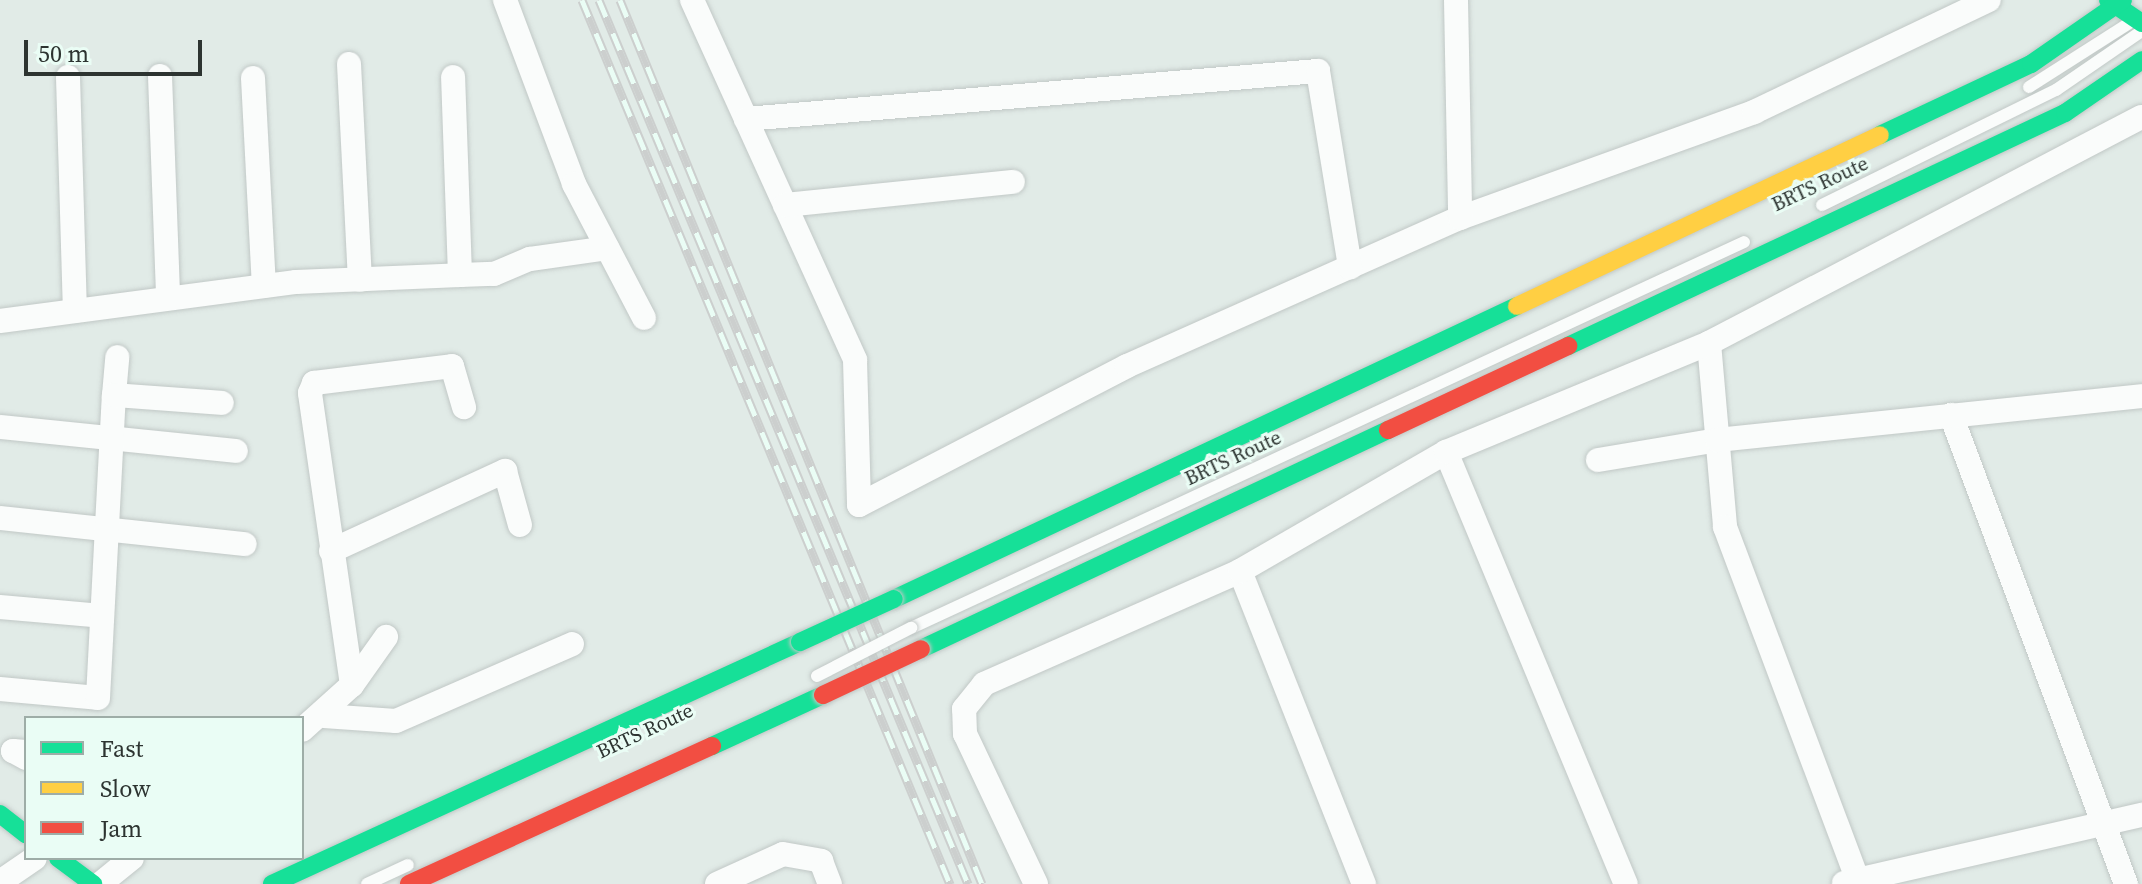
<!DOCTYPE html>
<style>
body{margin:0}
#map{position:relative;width:2142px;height:884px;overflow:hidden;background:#e1ebe7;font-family:"Source Serif 4",serif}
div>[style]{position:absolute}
.roads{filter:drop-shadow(0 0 2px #c1c8c6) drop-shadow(0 0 2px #c1c8c6)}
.lane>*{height:12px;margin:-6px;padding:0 6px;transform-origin:6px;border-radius:6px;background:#fafcfb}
.street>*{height:24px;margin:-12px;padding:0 12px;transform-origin:12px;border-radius:12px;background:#fafcfb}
.fast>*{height:18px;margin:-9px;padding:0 9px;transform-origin:9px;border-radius:9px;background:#16e098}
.slow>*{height:18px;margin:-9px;padding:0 9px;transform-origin:9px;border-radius:9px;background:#ffcf43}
.jam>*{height:18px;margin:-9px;padding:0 9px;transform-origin:9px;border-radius:9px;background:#f24e42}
.rail>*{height:9px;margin-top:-4.5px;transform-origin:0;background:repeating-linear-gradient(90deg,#eafdf5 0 18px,#cccfce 0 36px);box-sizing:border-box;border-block:2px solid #cccfce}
.bridges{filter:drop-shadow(0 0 2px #c1c8c6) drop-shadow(0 0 2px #c1c8c6)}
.lane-bridge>*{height:12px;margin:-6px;padding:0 6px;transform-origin:6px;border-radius:6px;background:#fafcfb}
.fast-bridge>*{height:18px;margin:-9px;padding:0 9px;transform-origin:9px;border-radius:9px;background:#16e098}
.jam-bridge>*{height:18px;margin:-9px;padding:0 9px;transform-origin:9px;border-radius:9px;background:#f24e42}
span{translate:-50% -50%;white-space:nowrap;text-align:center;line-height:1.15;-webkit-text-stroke:6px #eafdf5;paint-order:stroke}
.street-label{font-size:20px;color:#2d3431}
.legend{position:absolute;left:24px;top:716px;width:280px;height:144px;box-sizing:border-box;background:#eafdf5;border:2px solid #9eada7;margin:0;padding:10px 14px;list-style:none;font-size:24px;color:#2d3431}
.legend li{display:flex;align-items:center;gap:16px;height:40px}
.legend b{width:40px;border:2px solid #9eada7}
.scale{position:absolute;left:24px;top:40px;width:178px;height:36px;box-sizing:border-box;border:4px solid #2d3431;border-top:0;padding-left:10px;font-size:24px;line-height:28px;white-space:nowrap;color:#2d3431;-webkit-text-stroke:6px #eafdf5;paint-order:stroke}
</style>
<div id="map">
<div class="roads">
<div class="lane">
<div style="left:2029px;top:87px;width:121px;rotate:-32.5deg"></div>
<div style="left:1822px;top:205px;width:261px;rotate:-26.2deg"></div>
<div style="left:2056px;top:90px;width:104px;rotate:-34.5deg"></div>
<div style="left:911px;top:628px;width:918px;rotate:-24.86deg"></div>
<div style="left:367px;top:884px;width:45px;rotate:-24.9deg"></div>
</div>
<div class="street">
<div style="left:505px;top:0;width:197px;rotate:69.4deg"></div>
<div style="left:574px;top:184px;width:151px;rotate:62.4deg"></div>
<div style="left:692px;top:0;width:395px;rotate:65.6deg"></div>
<div style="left:855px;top:360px;width:145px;rotate:88.4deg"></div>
<div style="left:859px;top:505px;width:302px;rotate:-27.4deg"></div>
<div style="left:1127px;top:366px;width:364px;rotate:-24deg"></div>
<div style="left:1460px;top:218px;width:313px;rotate:-19.8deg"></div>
<div style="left:1754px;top:112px;width:260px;rotate:-25.5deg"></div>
<div style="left:1456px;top:0;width:218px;rotate:88.9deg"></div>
<div style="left:349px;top:64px;width:216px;rotate:87.1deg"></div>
<div style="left:160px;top:76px;width:222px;rotate:87.9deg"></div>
<div style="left:68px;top:77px;width:234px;rotate:88.3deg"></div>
<div style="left:253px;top:78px;width:208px;rotate:87deg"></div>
<div style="left:746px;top:119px;width:574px;rotate:-4.8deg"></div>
<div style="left:1318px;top:71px;width:199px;rotate:80.7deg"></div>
<div style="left:785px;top:205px;width:229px;rotate:-5.8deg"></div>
<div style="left:460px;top:275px;width:34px;rotate:-2deg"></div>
<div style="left:494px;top:274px;width:39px;rotate:-23deg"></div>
<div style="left:530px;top:259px;width:78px;rotate:-8.1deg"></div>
<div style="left:0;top:321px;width:299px;rotate:-7.5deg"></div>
<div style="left:296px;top:282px;width:164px;rotate:-2.4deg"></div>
<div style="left:460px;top:275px;width:198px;rotate:-92deg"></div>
<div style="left:1709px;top:343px;width:185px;rotate:85deg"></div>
<div style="left:1725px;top:527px;width:381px;rotate:69.4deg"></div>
<div style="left:114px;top:395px;width:38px;rotate:-85deg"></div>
<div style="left:1951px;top:415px;width:501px;rotate:69.54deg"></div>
<div style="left:0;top:427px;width:237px;rotate:5.8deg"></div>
<div style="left:1446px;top:452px;width:468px;rotate:67.4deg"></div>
<div style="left:1598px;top:460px;width:121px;rotate:-9.5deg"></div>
<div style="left:1717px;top:440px;width:427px;rotate:-5.9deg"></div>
<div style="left:0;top:518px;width:246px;rotate:6.1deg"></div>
<div style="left:331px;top:551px;width:192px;rotate:-24.7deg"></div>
<div style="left:505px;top:471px;width:56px;rotate:74.5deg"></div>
<div style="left:1240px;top:571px;width:337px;rotate:68.4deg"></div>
<div style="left:0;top:607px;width:102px;rotate:5deg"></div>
<div style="left:352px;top:685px;width:295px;rotate:-98.2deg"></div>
<div style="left:310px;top:393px;width:11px;rotate:-68deg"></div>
<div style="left:314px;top:383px;width:139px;rotate:-7deg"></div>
<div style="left:452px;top:366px;width:43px;rotate:73.7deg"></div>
<div style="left:0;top:689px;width:98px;rotate:5.2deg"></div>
<div style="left:98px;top:698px;width:303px;rotate:-87deg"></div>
<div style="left:114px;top:395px;width:108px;rotate:4.2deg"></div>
<div style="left:324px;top:716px;width:72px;rotate:4deg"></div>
<div style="left:396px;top:721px;width:192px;rotate:-23.6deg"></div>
<div style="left:302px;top:730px;width:67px;rotate:-42deg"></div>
<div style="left:352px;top:685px;width:59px;rotate:-54.7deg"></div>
<div style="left:26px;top:752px;width:13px;rotate:-176deg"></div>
<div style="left:13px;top:751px;width:15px;rotate:28deg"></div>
<div style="left:0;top:882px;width:42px;rotate:-34.4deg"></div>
<div style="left:1844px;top:883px;width:306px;rotate:-12.9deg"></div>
<div style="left:100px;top:884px;width:41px;rotate:-39.1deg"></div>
<div style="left:717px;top:884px;width:72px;rotate:-24.4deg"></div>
<div style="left:783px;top:854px;width:39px;rotate:10deg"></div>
<div style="left:821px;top:861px;width:25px;rotate:69deg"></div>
<div style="left:1036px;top:884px;width:166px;rotate:-115.3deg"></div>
<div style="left:965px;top:734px;width:25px;rotate:-92deg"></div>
<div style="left:964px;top:709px;width:32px;rotate:-51deg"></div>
<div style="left:984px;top:684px;width:280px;rotate:-23.8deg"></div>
<div style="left:1240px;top:571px;width:238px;rotate:-30deg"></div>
<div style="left:1446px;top:452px;width:285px;rotate:-22.5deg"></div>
<div style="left:1709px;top:343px;width:488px;rotate:-27.6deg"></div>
</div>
<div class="fast">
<div style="left:2108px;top:0;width:41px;rotate:34.1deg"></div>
<div style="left:1880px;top:135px;width:167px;rotate:-25.2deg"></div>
<div style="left:2031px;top:64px;width:112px;rotate:-34.8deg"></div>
<div style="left:1568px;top:346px;width:549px;rotate:-25.12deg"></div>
<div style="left:2065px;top:113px;width:93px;rotate:-34.5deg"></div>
<div style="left:894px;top:599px;width:688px;rotate:-25.19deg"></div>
<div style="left:921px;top:649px;width:516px;rotate:-25.12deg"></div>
<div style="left:712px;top:746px;width:122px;rotate:-24.7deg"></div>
<div style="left:0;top:814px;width:33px;rotate:38deg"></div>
<div style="left:58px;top:858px;width:44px;rotate:36.6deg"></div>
<div style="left:272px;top:884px;width:581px;rotate:-24.62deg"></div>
</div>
<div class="slow">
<div style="left:1517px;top:306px;width:401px;rotate:-25.2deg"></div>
</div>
<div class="jam">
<div style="left:1388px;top:430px;width:199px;rotate:-25deg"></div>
<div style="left:409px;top:884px;width:333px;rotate:-24.5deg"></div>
</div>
</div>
<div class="rail">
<div style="left:582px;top:0;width:958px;rotate:67.4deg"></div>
<div style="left:599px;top:0;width:958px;rotate:67.34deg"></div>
<div style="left:620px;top:0;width:955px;rotate:67.73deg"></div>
</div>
<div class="bridges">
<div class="lane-bridge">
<div style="left:817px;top:676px;width:106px;rotate:-27.1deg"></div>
</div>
<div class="fast-bridge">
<div style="left:800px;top:642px;width:103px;rotate:-24.6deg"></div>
</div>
<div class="jam-bridge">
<div style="left:823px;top:695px;width:108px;rotate:-25.1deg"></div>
</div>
</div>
<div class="street-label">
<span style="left:1820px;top:184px;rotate:-25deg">BRTS Route</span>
<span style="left:1233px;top:458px;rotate:-25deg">BRTS Route</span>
<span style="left:645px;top:731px;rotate:-25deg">BRTS Route</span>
</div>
<ul class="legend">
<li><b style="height:10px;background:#16e098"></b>Fast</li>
<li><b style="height:10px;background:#ffcf43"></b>Slow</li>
<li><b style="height:10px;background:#f24e42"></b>Jam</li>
</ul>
<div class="scale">50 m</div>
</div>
